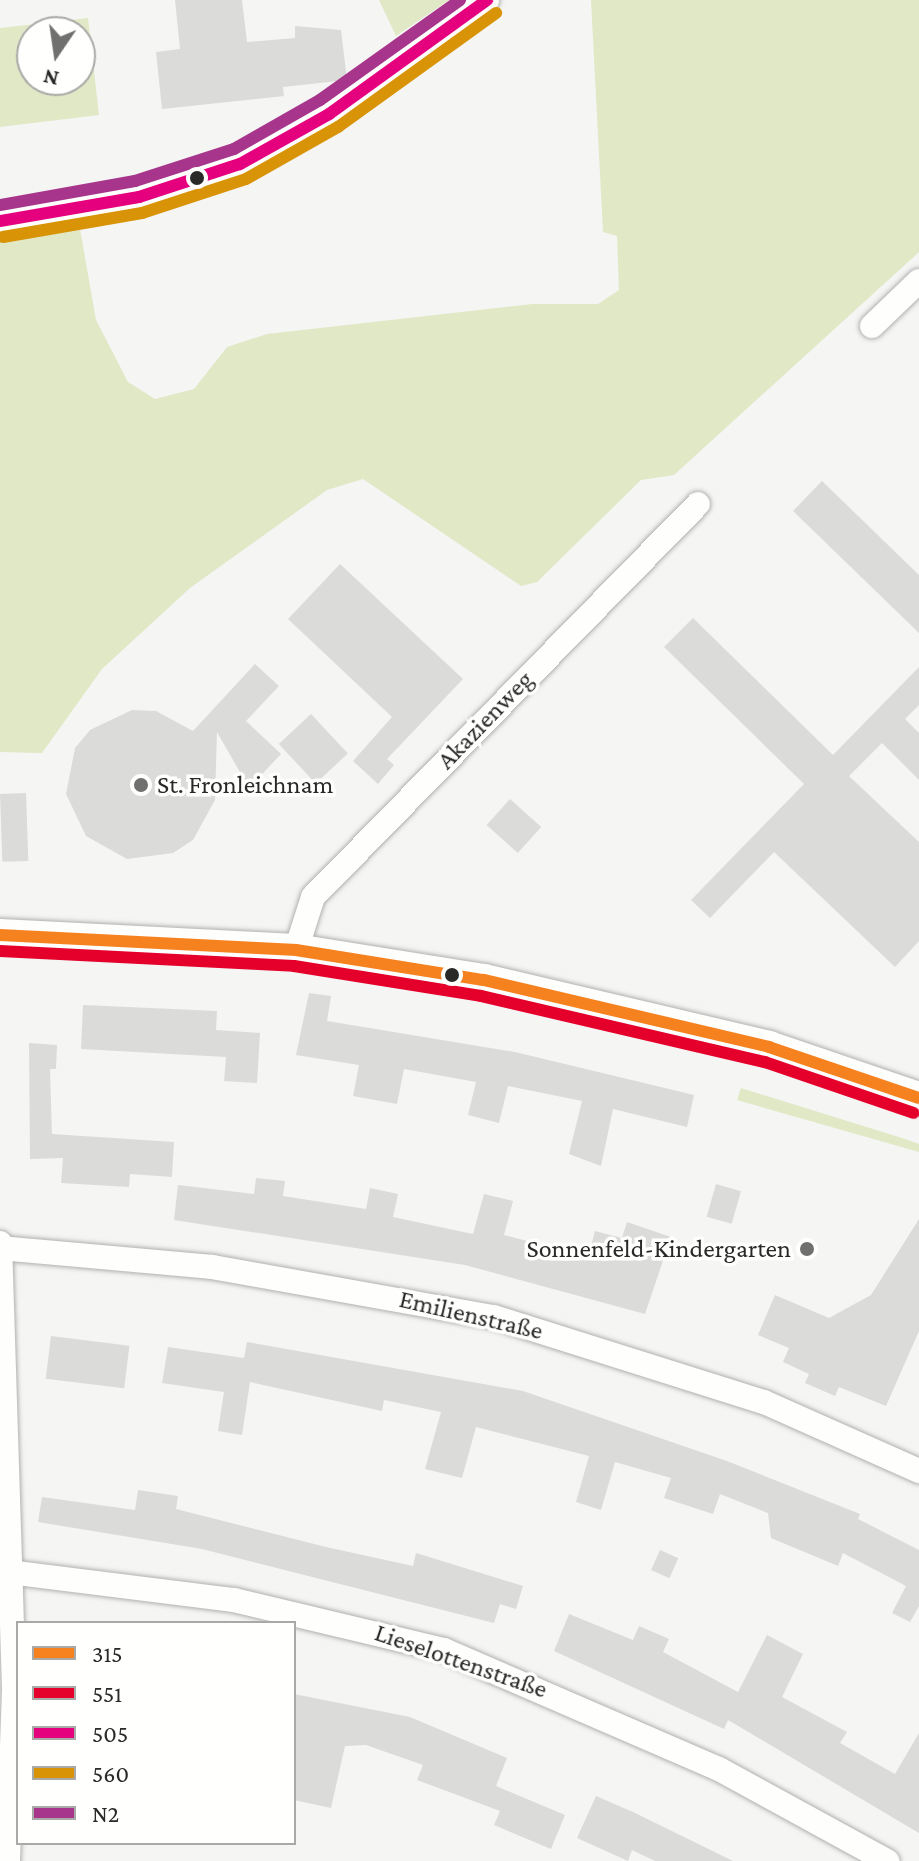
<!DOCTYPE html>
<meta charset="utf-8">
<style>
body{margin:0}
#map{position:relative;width:919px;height:1861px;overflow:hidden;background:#f5f5f4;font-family:"Crimson Pro",serif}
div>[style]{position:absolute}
.green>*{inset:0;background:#e1e8c6}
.building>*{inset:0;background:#dbdbda;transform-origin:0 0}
.roads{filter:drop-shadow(0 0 2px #b1b1b1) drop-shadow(0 0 2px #b1b1b1)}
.street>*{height:24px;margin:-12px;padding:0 12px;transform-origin:12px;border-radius:12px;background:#fefefd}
.secondary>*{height:32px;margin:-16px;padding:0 16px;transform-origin:16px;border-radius:16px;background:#fefefd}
.bus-1>*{height:12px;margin:-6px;padding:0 6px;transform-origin:6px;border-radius:6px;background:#f6821f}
.bus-2>*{height:12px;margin:-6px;padding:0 6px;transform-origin:6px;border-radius:6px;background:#e4002b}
.bus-3>*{height:12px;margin:-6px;padding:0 6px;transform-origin:6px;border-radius:6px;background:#e5007d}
.bus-4>*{height:12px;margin:-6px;padding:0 6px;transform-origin:6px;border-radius:6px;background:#d89306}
.bus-5>*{height:12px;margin:-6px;padding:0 6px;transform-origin:6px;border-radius:6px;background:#a7358b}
.dots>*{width:22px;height:22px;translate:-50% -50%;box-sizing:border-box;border:4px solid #fffffe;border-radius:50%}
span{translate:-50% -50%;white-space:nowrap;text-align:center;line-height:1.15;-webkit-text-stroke:7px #fffffe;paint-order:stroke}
.street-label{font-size:26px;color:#292928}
.poi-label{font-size:26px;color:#292928}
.left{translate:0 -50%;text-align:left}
.right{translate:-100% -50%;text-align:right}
.legend{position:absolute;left:16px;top:1621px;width:280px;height:224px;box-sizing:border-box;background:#fffffe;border:2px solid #a9a9a8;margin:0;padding:10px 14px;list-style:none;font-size:24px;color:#292928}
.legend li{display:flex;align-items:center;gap:16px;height:40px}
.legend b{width:40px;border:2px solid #a9a9a8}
.north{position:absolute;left:16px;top:16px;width:80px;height:80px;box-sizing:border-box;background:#fffffe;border:2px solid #a9a9a8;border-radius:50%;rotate:193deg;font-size:22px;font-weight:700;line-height:32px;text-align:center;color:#292928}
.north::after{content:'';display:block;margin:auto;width:28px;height:36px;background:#70706f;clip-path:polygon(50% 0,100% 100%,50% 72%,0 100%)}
</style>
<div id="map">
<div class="green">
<div style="clip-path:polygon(379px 0,449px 0,396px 36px)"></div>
<div style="clip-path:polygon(591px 0,919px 0,919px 252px,674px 475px,641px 480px,537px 582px,521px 586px,363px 479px,327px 490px,190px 588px,102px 669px,42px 753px,0 752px,0 233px,79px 223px,96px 320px,128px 382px,155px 399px,194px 389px,227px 347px,267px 334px,532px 304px,598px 304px,619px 290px,617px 236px,603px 232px)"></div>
<div style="clip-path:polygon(evenodd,88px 18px,99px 115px,0 127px,0 28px,88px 18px,80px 32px,80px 80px,32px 80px,32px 32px,80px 32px)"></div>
<div style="clip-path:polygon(741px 1088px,902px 1138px,919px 1144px,919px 1152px,737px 1100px)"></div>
</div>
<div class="building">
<div style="clip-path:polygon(175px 0,242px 0,247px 42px,295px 38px,295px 26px,341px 30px,347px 80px,283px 87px,284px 96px,162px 109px,156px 52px,180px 49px)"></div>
<div style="clip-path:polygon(822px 481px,919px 575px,919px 633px,793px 511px)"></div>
<div style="clip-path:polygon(340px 564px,463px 679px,387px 759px,394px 765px,378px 784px,353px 761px,392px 717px,288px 619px)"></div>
<div style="clip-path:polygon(693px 618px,833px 755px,919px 667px,919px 705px,905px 719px,919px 733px,919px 780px,882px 743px,849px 776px,919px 842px,919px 941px,895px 967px,774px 852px,710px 918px,691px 900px,804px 784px,664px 647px)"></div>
<div style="clip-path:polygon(255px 664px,279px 686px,246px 721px,281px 754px,249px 788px,217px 732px,215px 800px,193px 840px,173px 853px,127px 859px,86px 836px,66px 794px,75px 748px,90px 730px,132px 710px,156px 711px,193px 731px)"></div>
<div style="left:311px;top:714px;width:54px;height:44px;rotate:47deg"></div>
<div style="left:26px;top:793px;width:68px;height:26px;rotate:88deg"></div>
<div style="left:510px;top:799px;width:42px;height:35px;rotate:42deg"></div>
<div style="clip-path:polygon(309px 993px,331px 996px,327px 1021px,515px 1052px,694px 1095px,687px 1127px,613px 1109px,601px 1166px,569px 1154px,582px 1101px,508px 1086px,499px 1123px,468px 1115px,476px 1082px,404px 1069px,397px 1104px,353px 1096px,359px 1065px,296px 1055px)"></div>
<div style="clip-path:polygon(83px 1005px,217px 1011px,216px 1030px,260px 1033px,257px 1083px,224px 1081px,226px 1057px,81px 1049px)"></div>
<div style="clip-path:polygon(29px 1043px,57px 1045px,56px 1069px,50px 1069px,52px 1134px,174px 1142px,172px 1177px,130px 1174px,129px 1187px,61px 1183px,63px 1158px,30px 1159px)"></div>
<div style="clip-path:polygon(256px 1178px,285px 1181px,283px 1196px,366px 1209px,370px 1188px,398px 1194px,393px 1217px,473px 1234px,484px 1194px,513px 1201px,504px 1235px,588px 1257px,595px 1231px,622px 1238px,627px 1222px,671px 1237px,645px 1314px,465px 1265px,174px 1220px,178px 1185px,254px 1194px)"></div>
<div style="left:716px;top:1184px;width:26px;height:34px;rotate:16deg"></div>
<div style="clip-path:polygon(919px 1219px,919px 1331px,886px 1406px,839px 1387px,835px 1396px,805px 1383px,809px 1374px,783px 1362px,789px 1348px,758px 1335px,775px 1295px,829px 1318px,871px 1295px)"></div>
<div style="left:51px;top:1336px;width:79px;height:43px;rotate:7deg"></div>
<div style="clip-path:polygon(247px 1342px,523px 1391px,727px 1461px,860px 1514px,858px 1519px,919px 1550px,919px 1606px,910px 1622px,892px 1613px,906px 1586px,843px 1553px,838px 1566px,771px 1538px,768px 1513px,720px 1494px,713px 1514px,664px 1498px,671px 1478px,615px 1462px,601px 1510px,576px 1502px,589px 1456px,476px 1427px,462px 1478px,425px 1469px,441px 1412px,384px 1400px,382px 1411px,250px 1382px,242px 1435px,218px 1431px,224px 1392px,162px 1383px,168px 1347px,244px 1358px)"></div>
<div style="clip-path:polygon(138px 1490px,178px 1496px,176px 1509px,326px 1547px,413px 1566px,416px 1553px,523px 1586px,516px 1609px,500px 1604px,494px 1623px,202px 1549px,38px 1522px,42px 1497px,135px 1510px)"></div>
<div style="left:660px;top:1550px;width:20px;height:22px;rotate:24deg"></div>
<div style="clip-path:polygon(569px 1614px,633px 1640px,639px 1626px,669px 1639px,663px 1652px,738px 1692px,767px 1635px,803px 1654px,782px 1697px,847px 1732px,840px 1743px,895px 1774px,919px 1733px,919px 1833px,728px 1720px,724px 1729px,554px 1651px)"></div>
<div style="clip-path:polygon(294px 1694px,410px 1717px,507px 1758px,496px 1786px,565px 1815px,551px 1849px,494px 1825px,500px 1811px,417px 1780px,423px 1765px,366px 1745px,345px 1746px,331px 1808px,294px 1800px)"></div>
<div style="clip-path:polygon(596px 1796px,633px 1812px,733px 1861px,655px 1861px,632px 1850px,628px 1861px,577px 1838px)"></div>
</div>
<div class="roads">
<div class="street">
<div style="left:0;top:221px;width:141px;rotate:-9.8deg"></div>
<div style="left:139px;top:197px;width:106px;rotate:-18.1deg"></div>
<div style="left:240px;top:164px;width:102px;rotate:-29.3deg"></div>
<div style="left:329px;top:114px;width:195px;rotate:-35.8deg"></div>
<div style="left:872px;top:326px;width:65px;rotate:-43.8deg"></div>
<div style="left:296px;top:950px;width:56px;rotate:-72.2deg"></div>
<div style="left:313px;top:897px;width:550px;rotate:-45.59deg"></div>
<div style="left:0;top:1243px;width:446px;rotate:88.2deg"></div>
<div style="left:14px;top:1689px;width:172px;rotate:92deg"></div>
<div style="left:0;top:1248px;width:213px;rotate:5.1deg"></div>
<div style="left:212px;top:1267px;width:286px;rotate:10.1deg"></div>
<div style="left:494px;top:1317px;width:283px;rotate:17.5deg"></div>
<div style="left:764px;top:1402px;width:170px;rotate:24deg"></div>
<div style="left:0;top:1571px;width:236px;rotate:7.1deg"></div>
<div style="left:234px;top:1600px;width:216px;rotate:13.4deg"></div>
<div style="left:444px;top:1650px;width:300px;rotate:23.4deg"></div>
<div style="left:719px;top:1769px;width:192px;rotate:28.7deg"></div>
</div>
<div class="secondary">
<div style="left:0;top:935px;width:296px;rotate:2.9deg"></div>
<div style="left:296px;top:950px;width:190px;rotate:9.1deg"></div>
<div style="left:484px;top:980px;width:293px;rotate:13.2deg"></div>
<div style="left:769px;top:1047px;width:158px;rotate:18.8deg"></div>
</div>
</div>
<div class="bus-1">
<div style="left:0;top:935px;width:296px;rotate:2.9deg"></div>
<div style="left:296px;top:950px;width:190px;rotate:9.1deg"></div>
<div style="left:484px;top:980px;width:293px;rotate:13.2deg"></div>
<div style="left:769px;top:1047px;width:158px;rotate:18.8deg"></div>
</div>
<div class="bus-2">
<div style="left:0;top:951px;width:294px;rotate:2.9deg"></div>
<div style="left:294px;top:966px;width:189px;rotate:9.1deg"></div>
<div style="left:481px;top:996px;width:292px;rotate:13.1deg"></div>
<div style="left:765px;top:1062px;width:157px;rotate:18.9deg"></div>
</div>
<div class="bus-3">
<div style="left:0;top:221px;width:141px;rotate:-9.8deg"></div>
<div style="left:139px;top:197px;width:106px;rotate:-18.1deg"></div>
<div style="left:240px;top:164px;width:102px;rotate:-29.3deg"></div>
<div style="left:329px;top:114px;width:195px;rotate:-35.8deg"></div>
</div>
<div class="bus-4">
<div style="left:3px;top:237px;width:141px;rotate:-9.8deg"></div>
<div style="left:142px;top:213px;width:109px;rotate:-18.1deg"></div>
<div style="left:246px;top:179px;width:106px;rotate:-29.5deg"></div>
<div style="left:338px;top:127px;width:195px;rotate:-35.8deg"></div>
</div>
<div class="bus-5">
<div style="left:0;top:205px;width:137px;rotate:-10.1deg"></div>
<div style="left:135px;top:181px;width:104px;rotate:-17.9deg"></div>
<div style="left:234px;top:149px;width:99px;rotate:-29.7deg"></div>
<div style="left:320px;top:100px;width:172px;rotate:-35.5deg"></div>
</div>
<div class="dots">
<div style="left:197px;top:178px;background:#292928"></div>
<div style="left:141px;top:785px;background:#70706f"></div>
<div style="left:452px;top:975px;background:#292928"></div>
<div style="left:807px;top:1249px;background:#70706f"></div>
</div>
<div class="street-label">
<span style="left:485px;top:720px;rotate:-46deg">Akazienweg</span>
<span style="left:471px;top:1315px;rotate:13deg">Emilienstraße</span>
<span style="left:461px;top:1661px;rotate:19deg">Lieselottenstraße</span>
</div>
<div class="poi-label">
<span class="left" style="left:157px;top:785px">St. Fronleichnam</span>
<span class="right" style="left:791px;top:1249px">Sonnenfeld-Kindergarten</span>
</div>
<ul class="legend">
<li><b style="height:10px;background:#f6821f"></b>315</li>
<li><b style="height:10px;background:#e4002b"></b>551</li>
<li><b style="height:10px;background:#e5007d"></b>505</li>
<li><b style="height:10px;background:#d89306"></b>560</li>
<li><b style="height:10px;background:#a7358b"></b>N2</li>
</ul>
<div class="north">N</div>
</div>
